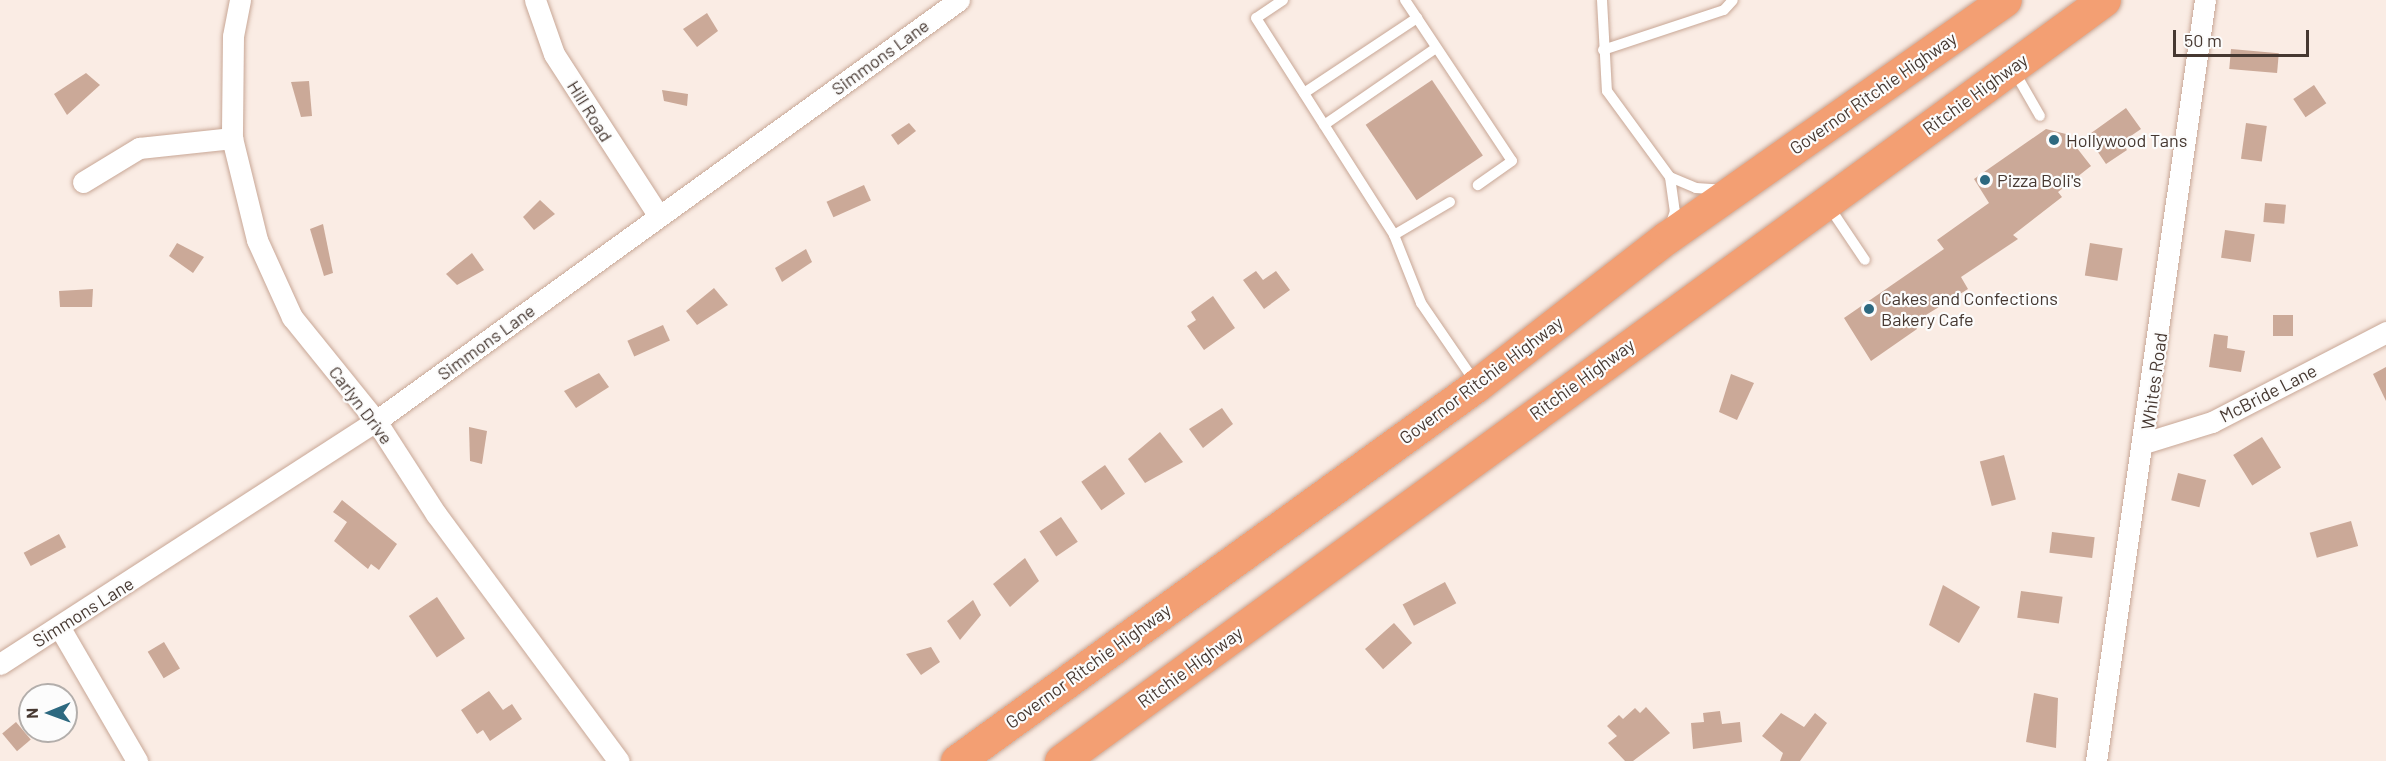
<!DOCTYPE html>
<style>
body{margin:0}
#map{position:relative;width:2386px;height:761px;overflow:hidden;background:#faece4;font-family:Barlow,sans-serif}
div>[style]{position:absolute}
.building>*{inset:0;background:#cba998;transform-origin:0 0}
.roads{filter:drop-shadow(0 0 2px #c8a796) drop-shadow(0 0 2px #c8a796)}
.lane>*{height:10px;margin:-5px;padding:0 5px;transform-origin:5px;border-radius:5px;background:#fff}
.street>*{height:21px;margin:-10.5px;padding:0 10.5px;transform-origin:10.5px;border-radius:10.5px;background:#fff}
.highway>*{height:33px;margin:-16.5px;padding:0 16.5px;transform-origin:16.5px;border-radius:16.5px;background:#f39f73}
.dots>*{width:16px;height:16px;translate:-50% -50%;box-sizing:border-box;border:3px solid #fcfcfc;border-radius:50%}
span{translate:-50% -50%;white-space:nowrap;text-align:center;line-height:1.15;-webkit-text-stroke:4.5px #fcfcfc;paint-order:stroke}
.street-label{font-size:18px;color:#463831}
.poi-label{font-size:18px;color:#463831}
.left{translate:0 -50%;text-align:left}
.north{position:absolute;left:18px;top:683px;width:60px;height:60px;box-sizing:border-box;background:#fcfcfc;border:2px solid #b3aeab;border-radius:50%;rotate:269deg;font-size:16px;font-weight:700;line-height:24px;text-align:center;color:#463831}
.north::after{content:'';display:block;margin:auto;width:21px;height:27px;background:#2d6980;clip-path:polygon(50% 0,100% 100%,50% 72%,0 100%)}
.scale{position:absolute;left:2173px;top:30px;width:136px;height:27px;box-sizing:border-box;border:3px solid #463831;border-top:0;padding-left:8px;font-size:18px;line-height:21px;white-space:nowrap;color:#463831;-webkit-text-stroke:4px #fcfcfc;paint-order:stroke}
</style>
<div id="map">
<div class="building">
<div style="clip-path:polygon(707px 13px,718px 31px,697px 47px,683px 29px)"></div>
<div style="left:2231px;top:49px;width:48px;height:20px;rotate:5deg"></div>
<div style="clip-path:polygon(86px 73px,100px 85px,67px 115px,54px 94px)"></div>
<div style="left:1432px;top:80px;width:91px;height:80px;rotate:56deg"></div>
<div style="clip-path:polygon(309px 81px,312px 116px,301px 117px,291px 82px)"></div>
<div style="left:2314px;top:85px;width:22px;height:25px;rotate:56deg"></div>
<div style="clip-path:polygon(662px 90px,688px 94px,687px 106px,664px 101px)"></div>
<div style="clip-path:polygon(2126px 108px,2141px 129px,2122px 142px,2127px 150px,2106px 164px,2087px 136px)"></div>
<div style="clip-path:polygon(909px 123px,916px 131px,898px 145px,891px 135px)"></div>
<div style="left:2246px;top:123px;width:21px;height:36px;rotate:8deg"></div>
<div style="clip-path:polygon(2046px 129px,2066px 134px,2091px 166px,2058px 192px,2062px 197px,2013px 235px,2018px 239px,1961px 277px,1968px 289px,1913px 323px,1917px 329px,1871px 361px,1844px 318px,1944px 249px,1937px 240px,1989px 203px,1974px 179px)"></div>
<div style="left:864px;top:185px;width:17px;height:41px;rotate:66deg"></div>
<div style="clip-path:polygon(540px 200px,555px 214px,534px 230px,523px 217px)"></div>
<div style="left:2265px;top:203px;width:21px;height:19px;rotate:5deg"></div>
<div style="clip-path:polygon(323px 224px,333px 273px,324px 276px,310px 229px)"></div>
<div style="left:2225px;top:230px;width:30px;height:28px;rotate:8deg"></div>
<div style="clip-path:polygon(177px 243px,204px 257px,193px 273px,169px 256px)"></div>
<div style="left:2090px;top:243px;width:33px;height:33px;rotate:9deg"></div>
<div style="clip-path:polygon(806px 249px,812px 262px,782px 282px,775px 268px)"></div>
<div style="clip-path:polygon(472px 253px,484px 270px,457px 285px,446px 274px)"></div>
<div style="clip-path:polygon(1256px 271px,1263px 280px,1276px 271px,1290px 290px,1264px 309px,1243px 280px)"></div>
<div style="clip-path:polygon(714px 288px,728px 305px,697px 325px,686px 311px)"></div>
<div style="clip-path:polygon(93px 289px,92px 307px,60px 307px,59px 291px)"></div>
<div style="clip-path:polygon(1213px 296px,1235px 328px,1204px 350px,1187px 326px,1196px 320px,1191px 312px)"></div>
<div style="left:2273px;top:315px;width:20px;height:21px"></div>
<div style="left:663px;top:325px;width:17px;height:39px;rotate:66deg"></div>
<div style="clip-path:polygon(2214px 334px,2228px 336px,2227px 348px,2245px 351px,2241px 372px,2209px 367px)"></div>
<div style="clip-path:polygon(2386px 367px,2386px 401px,2373px 374px)"></div>
<div style="clip-path:polygon(599px 373px,609px 387px,576px 408px,564px 391px)"></div>
<div style="clip-path:polygon(1731px 374px,1754px 383px,1737px 420px,1719px 412px)"></div>
<div style="clip-path:polygon(1222px 408px,1233px 424px,1203px 448px,1189px 429px)"></div>
<div style="clip-path:polygon(469px 427px,487px 431px,482px 464px,470px 461px)"></div>
<div style="clip-path:polygon(1160px 432px,1183px 462px,1145px 483px,1128px 459px)"></div>
<div style="left:2262px;top:437px;width:36px;height:34px;rotate:58deg"></div>
<div style="left:2004px;top:455px;width:46px;height:25px;rotate:75deg"></div>
<div style="left:1105px;top:465px;width:35px;height:29px;rotate:55deg"></div>
<div style="left:2178px;top:473px;width:29px;height:28px;rotate:14deg"></div>
<div style="clip-path:polygon(342px 500px,397px 544px,379px 570px,371px 564px,368px 569px,334px 541px,347px 522px,333px 512px)"></div>
<div style="left:1061px;top:517px;width:30px;height:26px;rotate:56deg"></div>
<div style="left:2351px;top:521px;width:26px;height:43px;rotate:74deg"></div>
<div style="left:2052px;top:532px;width:43px;height:21px;rotate:7deg"></div>
<div style="left:59px;top:534px;width:15px;height:40px;rotate:62deg"></div>
<div style="clip-path:polygon(1025px 558px,1039px 581px,1010px 607px,993px 584px)"></div>
<div style="left:1445px;top:582px;width:24px;height:48px;rotate:62deg"></div>
<div style="clip-path:polygon(1943px 585px,1980px 607px,1959px 643px,1929px 625px)"></div>
<div style="left:2021px;top:591px;width:42px;height:27px;rotate:8deg"></div>
<div style="left:437px;top:597px;width:50px;height:34px;rotate:56deg"></div>
<div style="clip-path:polygon(973px 600px,981px 615px,960px 640px,947px 621px)"></div>
<div style="left:1394px;top:623px;width:27px;height:39px;rotate:48deg"></div>
<div style="left:164px;top:642px;width:31px;height:19px;rotate:59deg"></div>
<div style="clip-path:polygon(931px 647px,940px 662px,921px 675px,906px 654px)"></div>
<div style="clip-path:polygon(489px 691px,503px 710px,512px 704px,522px 719px,490px 741px,483px 730px,477px 734px,461px 710px)"></div>
<div style="clip-path:polygon(2034px 693px,2058px 698px,2056px 748px,2026px 742px)"></div>
<div style="clip-path:polygon(1646px 707px,1670px 733px,1633px 761px,1625px 761px,1608px 743px,1617px 736px,1607px 726px,1619px 715px,1623px 719px,1635px 708px,1640px 713px)"></div>
<div style="clip-path:polygon(1720px 711px,1722px 724px,1740px 722px,1742px 742px,1693px 749px,1691px 723px,1704px 722px,1703px 713px)"></div>
<div style="clip-path:polygon(1781px 713px,1804px 727px,1815px 713px,1827px 723px,1800px 761px,1780px 761px,1783px 753px,1762px 736px)"></div>
<div style="left:16px;top:722px;width:23px;height:18px;rotate:50deg"></div>
</div>
<div class="roads">
<div class="lane">
<div style="left:1283px;top:0;width:32px;rotate:146deg"></div>
<div style="left:1256px;top:18px;width:257px;rotate:57.5deg"></div>
<div style="left:1394px;top:235px;width:73px;rotate:68.3deg"></div>
<div style="left:1421px;top:303px;width:96px;rotate:55.6deg"></div>
<div style="left:1405px;top:0;width:193px;rotate:56.4deg"></div>
<div style="left:1512px;top:161px;width:42px;rotate:144.8deg"></div>
<div style="left:1602px;top:0;width:91px;rotate:86.9deg"></div>
<div style="left:1607px;top:91px;width:107px;rotate:53.8deg"></div>
<div style="left:1670px;top:177px;width:34px;rotate:82deg"></div>
<div style="left:1675px;top:211px;width:16px;rotate:108deg"></div>
<div style="left:1603px;top:50px;width:127px;rotate:-18.3deg"></div>
<div style="left:1724px;top:10px;width:13px;rotate:-48deg"></div>
<div style="left:2013px;top:69px;width:54px;rotate:60.1deg"></div>
<div style="left:1304px;top:93px;width:136px;rotate:-33.6deg"></div>
<div style="left:1324px;top:125px;width:136px;rotate:-34.5deg"></div>
<div style="left:1670px;top:177px;width:28px;rotate:23deg"></div>
<div style="left:1696px;top:188px;width:26px;rotate:4deg"></div>
<div style="left:1828px;top:205px;width:66px;rotate:56.1deg"></div>
<div style="left:1394px;top:235px;width:65px;rotate:-30.5deg"></div>
</div>
<div class="street">
<div style="left:240px;top:0;width:37px;rotate:101deg"></div>
<div style="left:233px;top:36px;width:102px;rotate:90.6deg"></div>
<div style="left:232px;top:138px;width:105px;rotate:76.2deg"></div>
<div style="left:257px;top:240px;width:85px;rotate:65.6deg"></div>
<div style="left:292px;top:317px;width:134px;rotate:51.1deg"></div>
<div style="left:376px;top:421px;width:111px;rotate:57.2deg"></div>
<div style="left:436px;top:514px;width:307px;rotate:53.5deg"></div>
<div style="left:535px;top:0;width:57px;rotate:70.6deg"></div>
<div style="left:554px;top:54px;width:192px;rotate:57.1deg"></div>
<div style="left:83px;top:182px;width:66px;rotate:-31.3deg"></div>
<div style="left:139px;top:148px;width:94px;rotate:-6.1deg"></div>
<div style="left:2144px;top:443px;width:71px;rotate:-17.2deg"></div>
<div style="left:2212px;top:422px;width:196px;rotate:-27.3deg"></div>
<div style="left:60px;top:628px;width:154px;rotate:59.9deg"></div>
<div style="left:0;top:664px;width:448px;rotate:-32.9deg"></div>
<div style="left:376px;top:421px;width:719px;rotate:-35.83deg"></div>
<div style="left:2096px;top:761px;width:769px;rotate:-81.85deg"></div>
</div>
<div class="highway">
<div style="left:957px;top:761px;width:642px;rotate:-35.87deg"></div>
<div style="left:1477px;top:385px;width:239px;rotate:-37.9deg"></div>
<div style="left:1666px;top:238px;width:414px;rotate:-35.1deg"></div>
<div style="left:1061px;top:761px;width:1291px;rotate:-36.12deg"></div>
</div>
</div>
<div class="dots">
<div style="left:2054px;top:140px;background:#2d6980"></div>
<div style="left:1985px;top:180px;background:#2d6980"></div>
<div style="left:1869px;top:309px;background:#2d6980"></div>
</div>
<div class="street-label">
<span style="left:880px;top:57px;rotate:-36deg">Simmons Lane</span>
<span style="left:1873px;top:93px;rotate:-35deg">Governor Ritchie Highway</span>
<span style="left:1975px;top:94px;rotate:-36deg">Ritchie Highway</span>
<span style="left:590px;top:111px;rotate:58deg">Hill Road</span>
<span style="left:486px;top:342px;rotate:-36deg">Simmons Lane</span>
<span style="left:1582px;top:379px;rotate:-36deg">Ritchie Highway</span>
<span style="left:1481px;top:380px;rotate:-37deg">Governor Ritchie Highway</span>
<span style="left:2154px;top:381px;rotate:-82deg">Whites Road</span>
<span style="left:2268px;top:393px;rotate:-27deg">McBride Lane</span>
<span style="left:361px;top:405px;rotate:53deg">Carlyn Drive</span>
<span style="left:83px;top:612px;rotate:-32deg">Simmons Lane</span>
<span style="left:1088px;top:666px;rotate:-36deg">Governor Ritchie Highway</span>
<span style="left:1190px;top:667px;rotate:-36deg">Ritchie Highway</span>
</div>
<div class="poi-label">
<span class="left" style="left:2066px;top:140px">Hollywood Tans</span>
<span class="left" style="left:1997px;top:180px">Pizza Boli's</span>
<span class="left" style="left:1881px;top:309px">Cakes and Confections<br>Bakery Cafe</span>
</div>
<div class="north">N</div>
<div class="scale">50 m</div>
</div>
